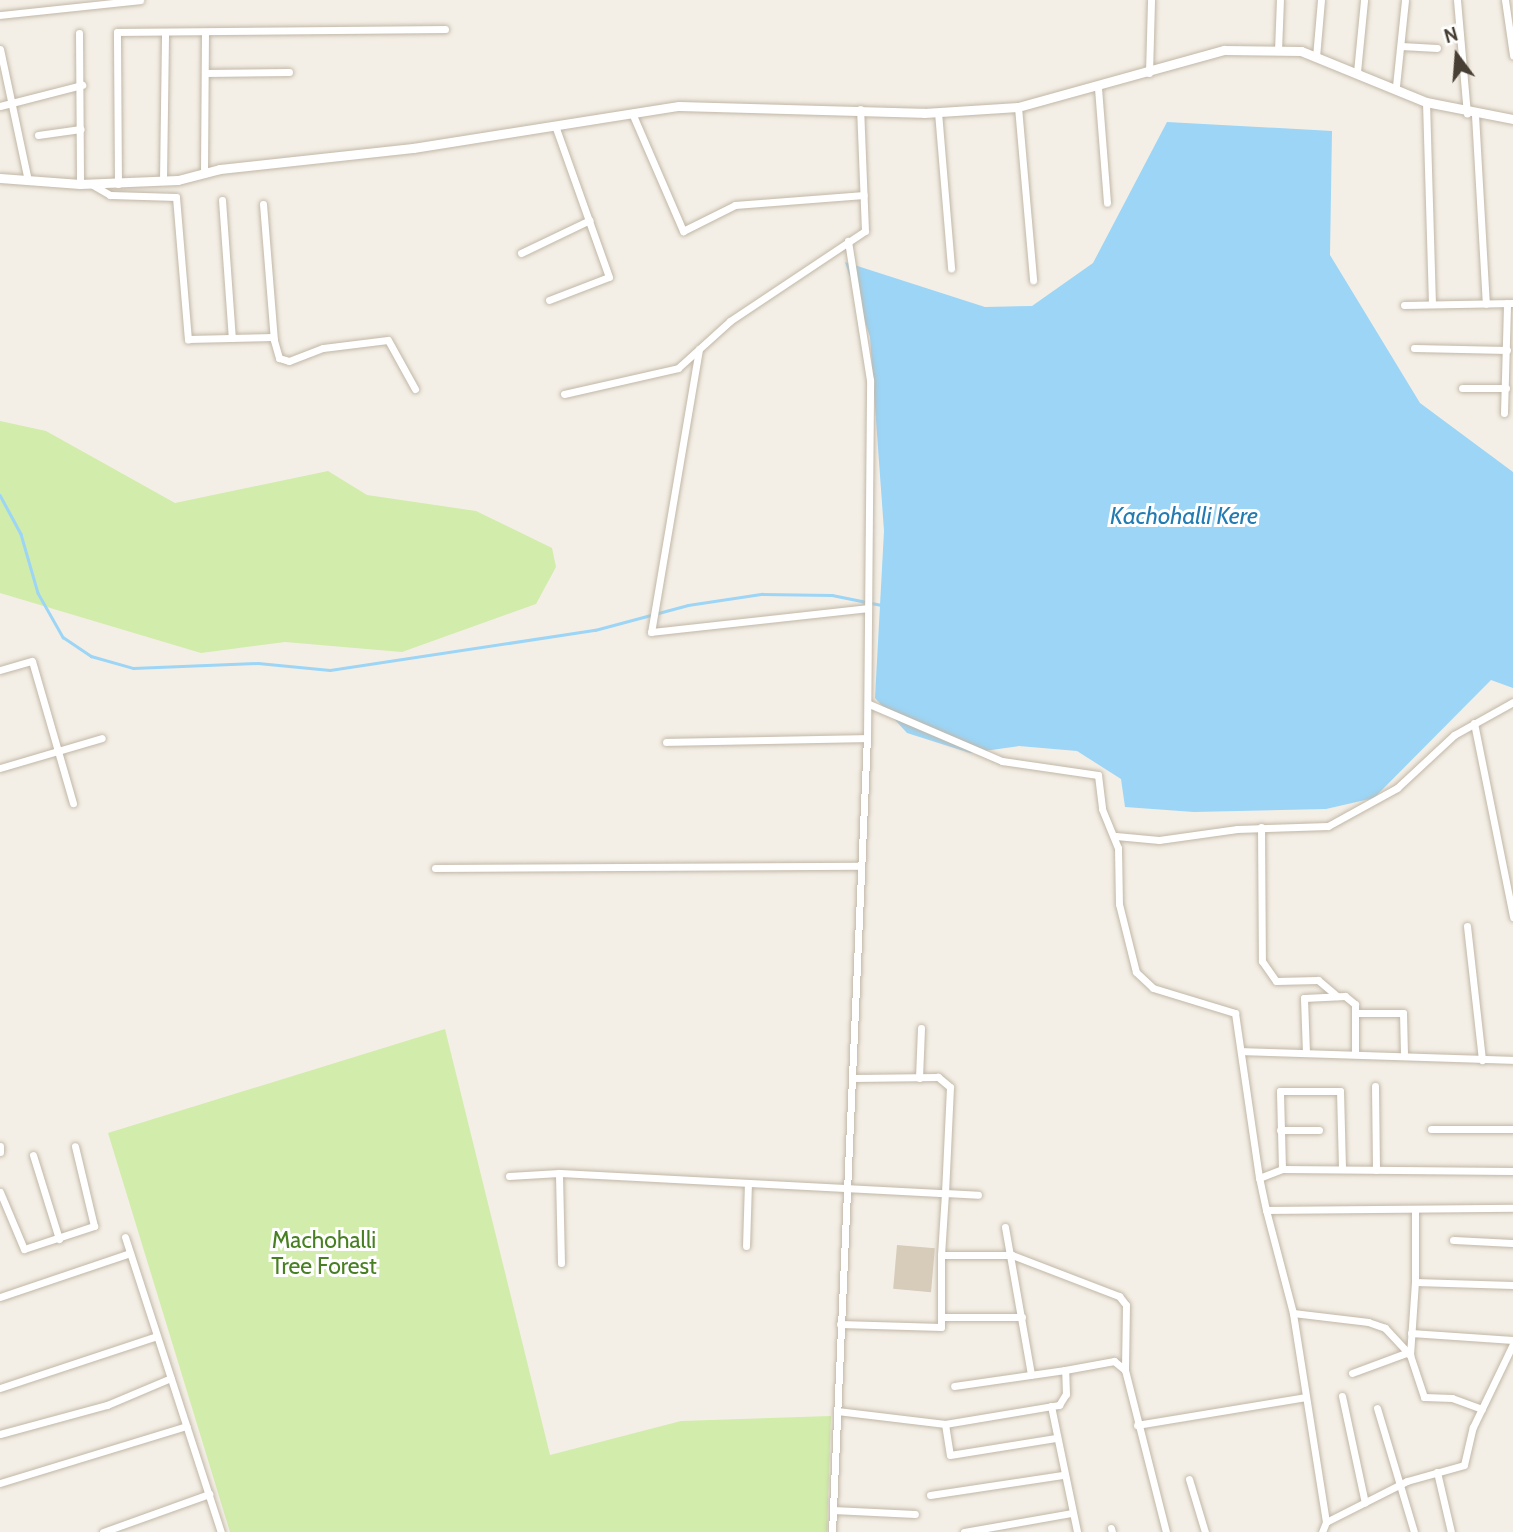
<!DOCTYPE html>
<style>
body{margin:0}
#map{position:relative;width:1513px;height:1532px;overflow:hidden;background:#f4efe6;font-family:Cabin,sans-serif}
div>[style]{position:absolute}
.green>*{inset:0;background:#d1ecab}
.water>*{inset:0;background:#9cd5f6}
.stream>*{height:2.5px;margin:-1.25px;padding:0 1.25px;transform-origin:1.25px;border-radius:1.25px;background:#9cd5f6}
.building>*{inset:0;background:#d7cbba;transform-origin:0 0}
.roads{filter:drop-shadow(0 0 2px #c1b7a7) drop-shadow(0 0 2px #c1b7a7)}
.minor>*{height:7px;margin:-3.5px;padding:0 3.5px;transform-origin:3.5px;border-radius:3.5px;background:#fff}
.tertiary>*{height:9px;margin:-4.5px;padding:0 4.5px;transform-origin:4.5px;border-radius:4.5px;background:#fff}
span{translate:-50% -50%;white-space:nowrap;text-align:center;line-height:1.15;-webkit-text-stroke:6px #fff;paint-order:stroke}
.park-label{font-size:23px;color:#487f22}
.water-label{font-size:24px;color:#237bb4;font-style:italic}
.north{position:absolute;left:1422px;top:21px;width:70px;height:70px;-webkit-text-stroke:5px #fff;paint-order:stroke;rotate:344deg;font-size:19px;font-weight:700;line-height:28px;text-align:center;color:#483f34}
.north::after{content:'';display:block;margin:auto;width:24px;height:32px;background:#483f34;clip-path:polygon(50% 0,100% 100%,50% 72%,0 100%)}
</style>
<div id="map">
<div class="green">
<div style="clip-path:polygon(0 421px,46px 431px,175px 503px,328px 471px,367px 495px,476px 511px,552px 548px,556px 567px,536px 604px,402px 652px,285px 642px,201px 653px,0 593px)"></div>
<div style="clip-path:polygon(445px 1029px,550px 1455px,681px 1421px,831px 1416px,827px 1532px,230px 1532px,108px 1133px)"></div>
</div>
<div class="water">
<div style="clip-path:polygon(1167px 122px,1332px 131px,1330px 255px,1420px 403px,1513px 472px,1513px 688px,1491px 680px,1374px 798px,1326px 809px,1194px 812px,1125px 807px,1121px 779px,1077px 751px,1019px 746px,970px 753px,907px 733px,875px 698px,884px 531px,870px 337px,845px 262px,985px 307px,1032px 306px,1093px 263px)"></div>
</div>
<div class="stream">
<div style="left:0;top:495px;width:44px;rotate:61.7deg"></div>
<div style="left:21px;top:534px;width:61px;rotate:73.9deg"></div>
<div style="left:38px;top:593px;width:51px;rotate:60.4deg"></div>
<div style="left:63px;top:637px;width:34px;rotate:34deg"></div>
<div style="left:91px;top:656px;width:44px;rotate:15.9deg"></div>
<div style="left:133px;top:668px;width:125px;rotate:-2.3deg"></div>
<div style="left:258px;top:663px;width:72px;rotate:5.6deg"></div>
<div style="left:330px;top:670px;width:268px;rotate:-8.6deg"></div>
<div style="left:595px;top:630px;width:96px;rotate:-15deg"></div>
<div style="left:688px;top:605px;width:75px;rotate:-8.5deg"></div>
<div style="left:762px;top:594px;width:70px;rotate:0.8deg"></div>
<div style="left:832px;top:595px;width:50px;rotate:11.5deg"></div>
</div>
<div class="building">
<div style="left:897px;top:1245px;width:38px;height:44px;rotate:5deg"></div>
</div>
<div class="roads">
<div class="minor">
<div style="left:1457px;top:0;width:114px;rotate:85deg"></div>
<div style="left:1505px;top:0;width:56px;rotate:81.7deg"></div>
<div style="left:0;top:15px;width:141px;rotate:-6.1deg"></div>
<div style="left:79px;top:33px;width:151px;rotate:89.6deg"></div>
<div style="left:1401px;top:46px;width:36px;rotate:3deg"></div>
<div style="left:0;top:49px;width:135px;rotate:78deg"></div>
<div style="left:1278px;top:51px;width:51px;rotate:-87.8deg"></div>
<div style="left:1316px;top:57px;width:57px;rotate:-85deg"></div>
<div style="left:1357px;top:72px;width:72px;rotate:-84.4deg"></div>
<div style="left:205px;top:73px;width:84px;rotate:-0.7deg"></div>
<div style="left:1149px;top:73px;width:73px;rotate:-88.4deg"></div>
<div style="left:1396px;top:86px;width:86px;rotate:-84deg"></div>
<div style="left:1098px;top:88px;width:115px;rotate:85.5deg"></div>
<div style="left:1426px;top:102px;width:202px;rotate:88.3deg"></div>
<div style="left:0;top:106px;width:85px;rotate:-14.4deg"></div>
<div style="left:1018px;top:107px;width:174px;rotate:85deg"></div>
<div style="left:938px;top:112px;width:157px;rotate:85.2deg"></div>
<div style="left:632px;top:113px;width:129px;rotate:66.6deg"></div>
<div style="left:683px;top:231px;width:58px;rotate:-26.6deg"></div>
<div style="left:735px;top:205px;width:129px;rotate:-4.4deg"></div>
<div style="left:1475px;top:115px;width:189px;rotate:86.7deg"></div>
<div style="left:38px;top:135px;width:43px;rotate:-7.9deg"></div>
<div style="left:204px;top:174px;width:140px;rotate:-89.6deg"></div>
<div style="left:163px;top:180px;width:147px;rotate:-89.2deg"></div>
<div style="left:91px;top:184px;width:22px;rotate:30deg"></div>
<div style="left:110px;top:195px;width:66px;rotate:1.7deg"></div>
<div style="left:176px;top:197px;width:143px;rotate:85.2deg"></div>
<div style="left:188px;top:339px;width:85px;rotate:-1.3deg"></div>
<div style="left:273px;top:337px;width:22px;rotate:74deg"></div>
<div style="left:279px;top:358px;width:10px;rotate:17deg"></div>
<div style="left:289px;top:361px;width:36px;rotate:-21deg"></div>
<div style="left:323px;top:348px;width:65px;rotate:-7deg"></div>
<div style="left:388px;top:340px;width:56px;rotate:61.1deg"></div>
<div style="left:118px;top:184px;width:152px;rotate:-90.4deg"></div>
<div style="left:117px;top:32px;width:328px;rotate:-0.5deg"></div>
<div style="left:222px;top:200px;width:138px;rotate:85.9deg"></div>
<div style="left:263px;top:204px;width:136px;rotate:85.4deg"></div>
<div style="left:521px;top:253px;width:76px;rotate:-25.6deg"></div>
<div style="left:549px;top:300px;width:64px;rotate:-21deg"></div>
<div style="left:609px;top:277px;width:161px;rotate:-109.6deg"></div>
<div style="left:1404px;top:305px;width:109px;rotate:-1.1deg"></div>
<div style="left:1414px;top:348px;width:93px;rotate:1.2deg"></div>
<div style="left:699px;top:349px;width:287px;rotate:99.6deg"></div>
<div style="left:651px;top:632px;width:218px;rotate:-6.3deg"></div>
<div style="left:1462px;top:388px;width:44px"></div>
<div style="left:564px;top:394px;width:117px;rotate:-12.8deg"></div>
<div style="left:678px;top:368px;width:70px;rotate:-42.1deg"></div>
<div style="left:730px;top:321px;width:162px;rotate:-33.7deg"></div>
<div style="left:865px;top:231px;width:122px;rotate:-92.3deg"></div>
<div style="left:1504px;top:413px;width:110px;rotate:-88.4deg"></div>
<div style="left:0;top:670px;width:33px;rotate:-16deg"></div>
<div style="left:32px;top:661px;width:148px;rotate:73.9deg"></div>
<div style="left:869px;top:704px;width:145px;rotate:23.2deg"></div>
<div style="left:1002px;top:761px;width:97px;rotate:8.3deg"></div>
<div style="left:1098px;top:775px;width:34px;rotate:83deg"></div>
<div style="left:1102px;top:809px;width:42px;rotate:67.7deg"></div>
<div style="left:1118px;top:848px;width:56px;rotate:89deg"></div>
<div style="left:1119px;top:904px;width:70px;rotate:76deg"></div>
<div style="left:1136px;top:972px;width:23px;rotate:43deg"></div>
<div style="left:1153px;top:988px;width:86px;rotate:17deg"></div>
<div style="left:1235px;top:1013px;width:167px;rotate:81.7deg"></div>
<div style="left:1474px;top:723px;width:198px;rotate:78.6deg"></div>
<div style="left:666px;top:742px;width:201px;rotate:-1.1deg"></div>
<div style="left:867px;top:738px;width:358px;rotate:-89.5deg"></div>
<div style="left:870px;top:380px;width:141px;rotate:-99deg"></div>
<div style="left:0;top:768px;width:106px;rotate:-16.4deg"></div>
<div style="left:1261px;top:827px;width:134px;rotate:89.6deg"></div>
<div style="left:1262px;top:961px;width:24px;rotate:55deg"></div>
<div style="left:1276px;top:981px;width:42px;rotate:-1.4deg"></div>
<div style="left:1318px;top:980px;width:25px;rotate:40deg"></div>
<div style="left:1116px;top:836px;width:43px;rotate:5.3deg"></div>
<div style="left:1159px;top:840px;width:79px;rotate:-8deg"></div>
<div style="left:1237px;top:829px;width:91px;rotate:-1.9deg"></div>
<div style="left:1328px;top:826px;width:79px;rotate:-28.8deg"></div>
<div style="left:1397px;top:788px;width:78px;rotate:-42.9deg"></div>
<div style="left:1454px;top:735px;width:68px;rotate:-29.2deg"></div>
<div style="left:435px;top:868px;width:426px;rotate:-0.3deg"></div>
<div style="left:1467px;top:926px;width:135px;rotate:83.6deg"></div>
<div style="left:1355px;top:1013px;width:40px;rotate:90deg"></div>
<div style="left:1242px;top:1051px;width:271px;rotate:1.9deg"></div>
<div style="left:1306px;top:1053px;width:55px;rotate:-92.1deg"></div>
<div style="left:1304px;top:998px;width:41px;rotate:-2.8deg"></div>
<div style="left:1345px;top:996px;width:13px;rotate:39deg"></div>
<div style="left:1355px;top:1004px;width:9px;rotate:90deg"></div>
<div style="left:1355px;top:1013px;width:48px"></div>
<div style="left:1403px;top:1013px;width:40px;rotate:88.6deg"></div>
<div style="left:919px;top:1078px;width:50px;rotate:-87.7deg"></div>
<div style="left:1375px;top:1086px;width:84px;rotate:89.3deg"></div>
<div style="left:1431px;top:1129px;width:82px"></div>
<div style="left:1280px;top:1130px;width:39px"></div>
<div style="left:0;top:1146px;width:6px;rotate:90deg"></div>
<div style="left:33px;top:1155px;width:88px;rotate:72.8deg"></div>
<div style="left:1282px;top:1169px;width:231px;rotate:0.5deg"></div>
<div style="left:509px;top:1176px;width:50px;rotate:-3.4deg"></div>
<div style="left:0;top:1192px;width:62px;rotate:67.2deg"></div>
<div style="left:24px;top:1249px;width:74px;rotate:-18.2deg"></div>
<div style="left:94px;top:1226px;width:82px;rotate:-103.4deg"></div>
<div style="left:1415px;top:1209px;width:73px;rotate:90deg"></div>
<div style="left:1266px;top:1210px;width:33px;rotate:-102deg"></div>
<div style="left:1259px;top:1178px;width:25px;rotate:-21deg"></div>
<div style="left:1282px;top:1169px;width:78px;rotate:-91.5deg"></div>
<div style="left:1280px;top:1091px;width:60px"></div>
<div style="left:1340px;top:1091px;width:78px;rotate:88.5deg"></div>
<div style="left:1005px;top:1227px;width:150px;rotate:80deg"></div>
<div style="left:125px;top:1237px;width:310px;rotate:72deg"></div>
<div style="left:1453px;top:1240px;width:60px;rotate:2.9deg"></div>
<div style="left:746px;top:1246px;width:63px;rotate:-88.2deg"></div>
<div style="left:941px;top:1255px;width:62px;rotate:-86.3deg"></div>
<div style="left:945px;top:1193px;width:33px;rotate:3deg"></div>
<div style="left:561px;top:1263px;width:90px;rotate:-91.3deg"></div>
<div style="left:559px;top:1173px;width:387px;rotate:3deg"></div>
<div style="left:945px;top:1193px;width:106px;rotate:-87.3deg"></div>
<div style="left:950px;top:1087px;width:16px;rotate:-140deg"></div>
<div style="left:938px;top:1077px;width:86px;rotate:179.3deg"></div>
<div style="left:0;top:1297px;width:137px;rotate:-18.7deg"></div>
<div style="left:1293px;top:1313px;width:76px;rotate:6.8deg"></div>
<div style="left:1368px;top:1322px;width:18px;rotate:19deg"></div>
<div style="left:1385px;top:1328px;width:37px;rotate:47deg"></div>
<div style="left:941px;top:1317px;width:81px"></div>
<div style="left:840px;top:1324px;width:101px;rotate:1.7deg"></div>
<div style="left:941px;top:1327px;width:72px;rotate:-90deg"></div>
<div style="left:941px;top:1255px;width:71px"></div>
<div style="left:1012px;top:1255px;width:115px;rotate:21deg"></div>
<div style="left:1119px;top:1296px;width:11px;rotate:52deg"></div>
<div style="left:1126px;top:1305px;width:65px;rotate:90.9deg"></div>
<div style="left:1125px;top:1370px;width:167px;rotate:75.8deg"></div>
<div style="left:1411px;top:1333px;width:102px;rotate:3.9deg"></div>
<div style="left:1065px;top:1370px;width:50px;rotate:-10.4deg"></div>
<div style="left:1114px;top:1361px;width:13px;rotate:39deg"></div>
<div style="left:1352px;top:1373px;width:58px;rotate:-20.3deg"></div>
<div style="left:0;top:1388px;width:165px;rotate:-18.3deg"></div>
<div style="left:1342px;top:1396px;width:109px;rotate:77.9deg"></div>
<div style="left:1051px;top:1406px;width:129px;rotate:78.3deg"></div>
<div style="left:1377px;top:1408px;width:129px;rotate:73.4deg"></div>
<div style="left:1482px;top:1409px;width:32px;rotate:-160deg"></div>
<div style="left:1452px;top:1398px;width:28px;rotate:-178deg"></div>
<div style="left:1424px;top:1397px;width:44px;rotate:-108.4deg"></div>
<div style="left:1410px;top:1355px;width:73px;rotate:-86.1deg"></div>
<div style="left:1415px;top:1282px;width:98px;rotate:1.8deg"></div>
<div style="left:837px;top:1411px;width:109px;rotate:6.9deg"></div>
<div style="left:945px;top:1424px;width:116px;rotate:-9.5deg"></div>
<div style="left:1059px;top:1405px;width:13px;rotate:-58deg"></div>
<div style="left:1066px;top:1394px;width:24px;rotate:-92deg"></div>
<div style="left:1065px;top:1370px;width:112px;rotate:171.8deg"></div>
<div style="left:945px;top:1424px;width:31px;rotate:81deg"></div>
<div style="left:950px;top:1455px;width:107px;rotate:-9.1deg"></div>
<div style="left:1137px;top:1425px;width:171px;rotate:-9.4deg"></div>
<div style="left:0;top:1434px;width:111px;rotate:-15.2deg"></div>
<div style="left:107px;top:1405px;width:69px;rotate:-22.9deg"></div>
<div style="left:1437px;top:1472px;width:62px;rotate:76.9deg"></div>
<div style="left:1189px;top:1479px;width:55px;rotate:73.2deg"></div>
<div style="left:0;top:1483px;width:195px;rotate:-17deg"></div>
<div style="left:930px;top:1495px;width:134px;rotate:-8.6deg"></div>
<div style="left:833px;top:1510px;width:82px;rotate:2.8deg"></div>
<div style="left:1326px;top:1522px;width:212px;rotate:-99deg"></div>
<div style="left:1293px;top:1313px;width:106px;rotate:-104.7deg"></div>
<div style="left:1266px;top:1210px;width:247px;rotate:-0.5deg"></div>
<div style="left:1111px;top:1528px;width:4px;rotate:76deg"></div>
<div style="left:103px;top:1532px;width:113px;rotate:-19.7deg"></div>
<div style="left:832px;top:1532px;width:795px;rotate:-87.48deg"></div>
<div style="left:964px;top:1532px;width:110px;rotate:-10deg"></div>
<div style="left:1322px;top:1532px;width:11px;rotate:-68deg"></div>
<div style="left:1326px;top:1522px;width:91px;rotate:-26.8deg"></div>
<div style="left:1407px;top:1481px;width:59px;rotate:-15.7deg"></div>
<div style="left:1464px;top:1465px;width:39px;rotate:-77deg"></div>
<div style="left:1473px;top:1427px;width:92px;rotate:-64.3deg"></div>
</div>
<div class="tertiary">
<div style="left:0;top:178px;width:80px;rotate:4.3deg"></div>
<div style="left:80px;top:184px;width:98px;rotate:-2.3deg"></div>
<div style="left:178px;top:180px;width:43px;rotate:-14.7deg"></div>
<div style="left:220px;top:169px;width:194px;rotate:-6.2deg"></div>
<div style="left:413px;top:148px;width:269px;rotate:-9deg"></div>
<div style="left:679px;top:106px;width:245px;rotate:1.6deg"></div>
<div style="left:924px;top:113px;width:94px;rotate:-3.7deg"></div>
<div style="left:1018px;top:107px;width:214px;rotate:-15.5deg"></div>
<div style="left:1224px;top:50px;width:77px;rotate:0.7deg"></div>
<div style="left:1301px;top:51px;width:135px;rotate:22.2deg"></div>
<div style="left:1426px;top:102px;width:89px;rotate:11.1deg"></div>
</div>
</div>
<div class="park-label">
<span style="left:324px;top:1253px">Machohalli<br>Tree Forest</span>
</div>
<div class="water-label">
<span style="left:1184px;top:516px">Kachohalli Kere</span>
</div>
<div class="north">N</div>
</div>
